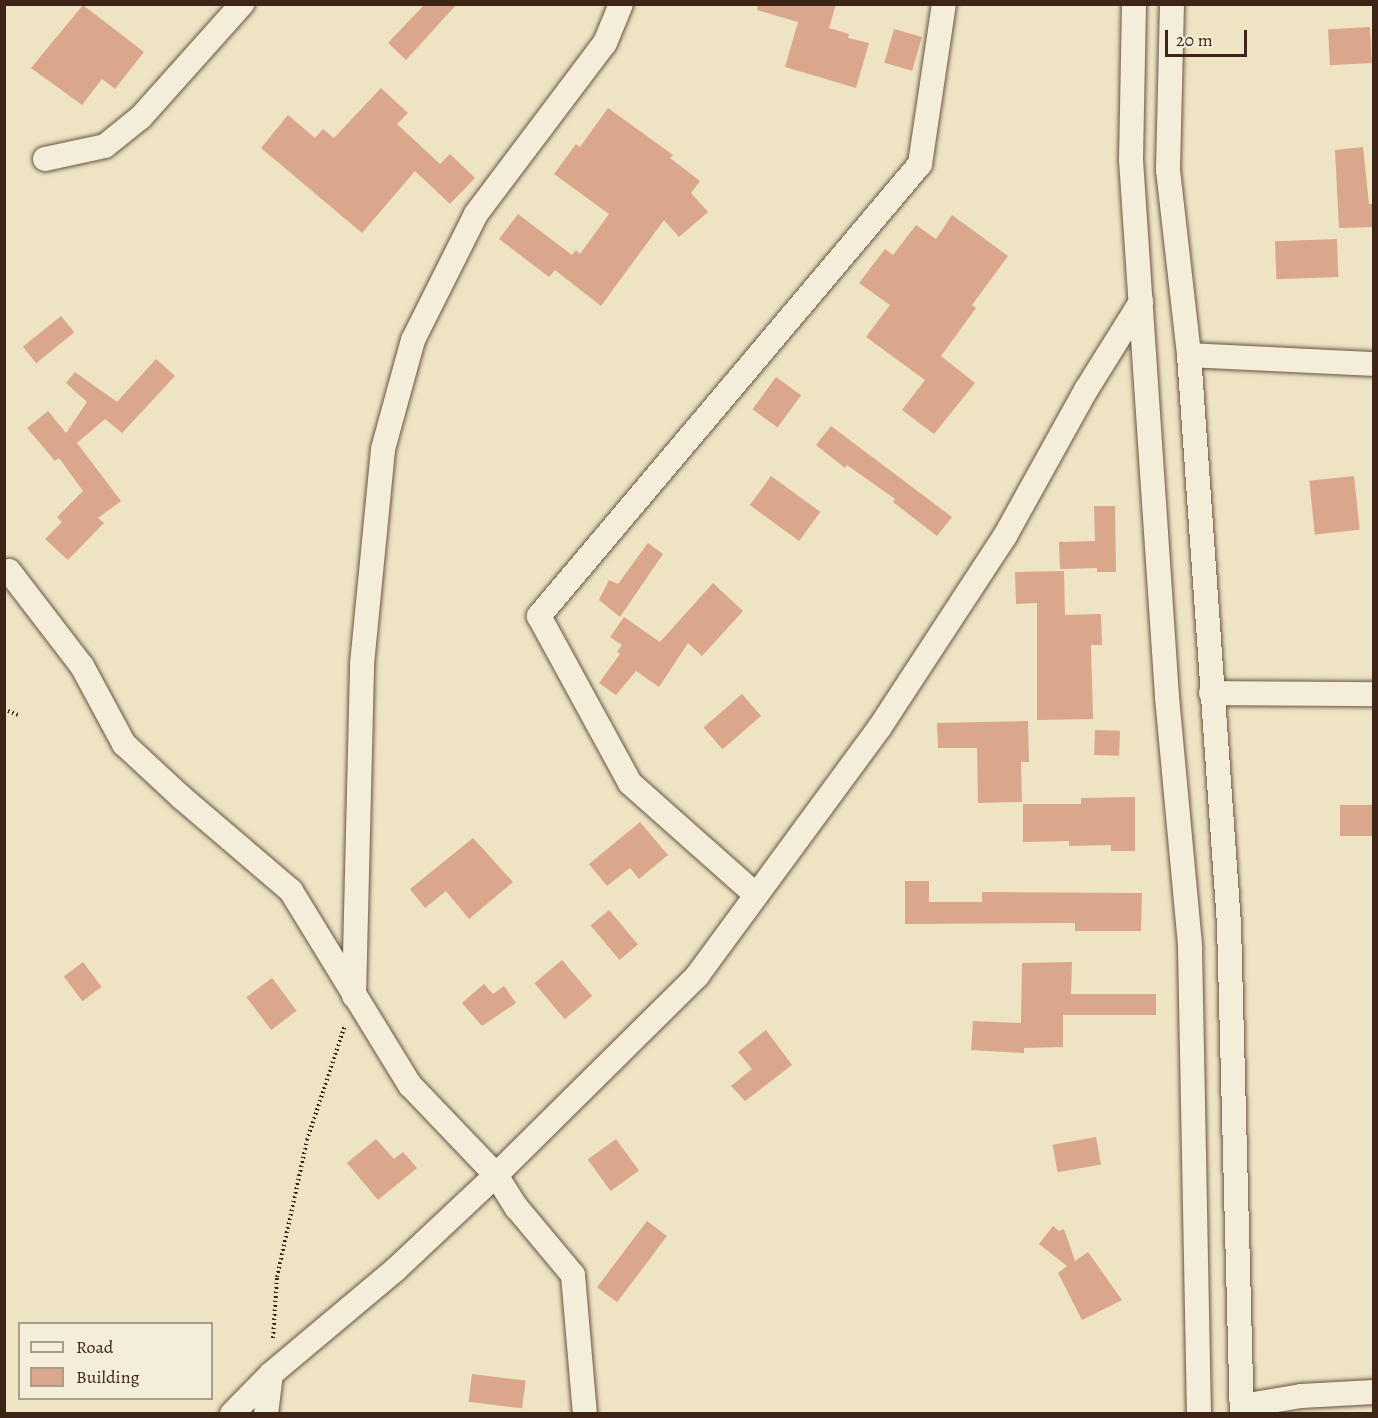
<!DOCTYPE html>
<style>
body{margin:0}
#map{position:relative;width:1378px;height:1418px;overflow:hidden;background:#eee4c4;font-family:Alegreya,serif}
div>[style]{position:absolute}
.building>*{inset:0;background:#daa68c;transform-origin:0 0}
.path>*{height:4px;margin-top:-2px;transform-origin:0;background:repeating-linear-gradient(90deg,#3d2417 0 1.5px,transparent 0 4.5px)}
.roads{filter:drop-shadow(0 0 2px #695442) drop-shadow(0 0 2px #695442)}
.minor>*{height:24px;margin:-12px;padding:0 12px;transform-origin:12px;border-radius:12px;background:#f4edd9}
span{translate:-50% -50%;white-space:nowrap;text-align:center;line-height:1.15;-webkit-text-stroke:4.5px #f4edd9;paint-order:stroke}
.frame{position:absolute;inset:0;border:6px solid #3d2417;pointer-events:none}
.legend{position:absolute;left:18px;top:1322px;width:195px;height:78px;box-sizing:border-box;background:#f4edd9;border:2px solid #ab9d8b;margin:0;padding:8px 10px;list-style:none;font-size:18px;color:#3d2417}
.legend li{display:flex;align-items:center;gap:12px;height:30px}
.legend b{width:30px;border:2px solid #ab9d8b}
.scale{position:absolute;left:1165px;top:30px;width:82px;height:27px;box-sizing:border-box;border:3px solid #3d2417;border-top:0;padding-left:8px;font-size:18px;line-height:21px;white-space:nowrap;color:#3d2417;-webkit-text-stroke:4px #f4edd9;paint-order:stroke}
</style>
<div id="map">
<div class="building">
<div style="clip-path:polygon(425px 4px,457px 4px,406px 60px,388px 43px)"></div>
<div style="clip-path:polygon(758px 4px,836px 4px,829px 28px,849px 34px,848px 38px,869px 43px,856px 88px,785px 67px,798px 22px,757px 10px)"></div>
<div style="clip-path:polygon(83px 5px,144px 52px,115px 89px,102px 79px,82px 105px,31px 68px)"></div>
<div style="left:1370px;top:27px;width:36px;height:42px;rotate:87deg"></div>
<div style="left:894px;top:29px;width:29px;height:35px;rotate:16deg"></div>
<div style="clip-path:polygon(381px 88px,408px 113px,397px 124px,440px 164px,450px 154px,475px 178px,450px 204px,415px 171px,362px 233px,261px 148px,288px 115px,315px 138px,323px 129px,334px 138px)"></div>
<div style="clip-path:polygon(608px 108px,673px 155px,670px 158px,700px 181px,691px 193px,708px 212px,679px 237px,664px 220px,601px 306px,555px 270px,549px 277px,499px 239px,518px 214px,572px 255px,576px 250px,580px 254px,609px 214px,554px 174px,576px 144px,580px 147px)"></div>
<div style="clip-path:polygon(1363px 147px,1369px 204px,1374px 204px,1374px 227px,1339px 228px,1335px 150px)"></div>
<div style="clip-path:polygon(952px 215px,1008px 256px,972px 305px,976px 308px,941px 356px,975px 383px,934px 434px,902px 410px,925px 380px,866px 337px,890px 305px,859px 283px,885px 249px,893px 255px,916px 225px,936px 239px)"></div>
<div style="left:1337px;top:239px;width:38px;height:62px;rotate:88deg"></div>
<div style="left:61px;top:316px;width:21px;height:49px;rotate:51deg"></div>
<div style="clip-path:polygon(156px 359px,175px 376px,122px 433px,105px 419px,77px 443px,121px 501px,98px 518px,104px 523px,68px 560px,45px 539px,62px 522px,57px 517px,83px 491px,59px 458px,55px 461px,27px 428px,48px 411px,66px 433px,87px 402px,66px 383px,75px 372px,117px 402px)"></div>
<div style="left:776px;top:377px;width:31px;height:40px;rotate:36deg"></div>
<div style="clip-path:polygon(831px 426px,952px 517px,937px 536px,893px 502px,895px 499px,847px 465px,845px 468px,816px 445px)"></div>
<div style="left:771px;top:476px;width:61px;height:36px;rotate:36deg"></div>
<div style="left:1354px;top:476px;width:54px;height:45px;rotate:84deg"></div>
<div style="clip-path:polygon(1094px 506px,1115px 506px,1116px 572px,1097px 572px,1097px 568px,1060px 569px,1059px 542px,1095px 541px)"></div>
<div style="clip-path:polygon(648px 543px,663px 554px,620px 617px,599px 600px,609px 580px,618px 584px)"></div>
<div style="clip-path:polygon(1064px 571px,1065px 615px,1101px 614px,1102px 645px,1091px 645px,1093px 719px,1037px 720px,1037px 603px,1016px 604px,1015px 572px)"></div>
<div style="clip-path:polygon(713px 583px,743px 611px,702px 656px,688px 643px,659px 687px,636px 671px,616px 695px,599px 683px,620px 654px,617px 652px,622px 645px,610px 637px,624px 617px,660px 642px)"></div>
<div style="left:742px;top:694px;width:29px;height:51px;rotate:49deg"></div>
<div style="clip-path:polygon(1028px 721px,1029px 762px,1021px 762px,1022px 802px,978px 803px,977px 748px,938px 748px,937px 723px)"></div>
<div style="left:1095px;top:730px;width:25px;height:25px;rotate:2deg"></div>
<div style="clip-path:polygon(1135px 797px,1135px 851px,1111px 851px,1111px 845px,1069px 846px,1069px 841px,1023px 842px,1023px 804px,1081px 804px,1081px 798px)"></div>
<div style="left:1374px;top:805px;width:31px;height:34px;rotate:90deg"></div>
<div style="clip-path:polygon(640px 822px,668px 855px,639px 879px,630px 868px,607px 886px,589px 864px)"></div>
<div style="clip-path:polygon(473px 838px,513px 882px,469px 919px,446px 891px,425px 908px,410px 889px)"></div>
<div style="clip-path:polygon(905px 881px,929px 881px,929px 902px,982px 902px,982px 892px,1142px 893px,1141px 931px,1075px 931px,1075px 923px,905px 924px)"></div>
<div style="left:609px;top:910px;width:45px;height:24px;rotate:50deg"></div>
<div style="left:562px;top:960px;width:47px;height:36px;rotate:50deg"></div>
<div style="left:83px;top:962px;width:31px;height:24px;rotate:53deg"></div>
<div style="clip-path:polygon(1072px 962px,1071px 994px,1156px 994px,1156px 1015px,1063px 1015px,1063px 1047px,1024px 1048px,1024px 1053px,971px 1050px,973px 1021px,1021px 1023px,1022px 963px)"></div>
<div style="left:272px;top:978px;width:41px;height:32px;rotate:53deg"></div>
<div style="clip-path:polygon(484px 984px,493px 994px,504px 986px,516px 1003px,482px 1026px,462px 1003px)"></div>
<div style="clip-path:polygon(766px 1030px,792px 1065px,745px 1101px,731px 1086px,752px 1069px,738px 1052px)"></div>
<div style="left:1096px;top:1137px;width:28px;height:44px;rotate:80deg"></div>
<div style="clip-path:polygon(376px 1139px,394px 1159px,403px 1152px,417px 1168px,378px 1200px,347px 1163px)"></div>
<div style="left:616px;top:1139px;width:39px;height:35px;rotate:54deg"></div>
<div style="left:647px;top:1221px;width:25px;height:83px;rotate:37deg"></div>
<div style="clip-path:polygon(1053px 1226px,1059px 1231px,1064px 1229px,1075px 1261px,1088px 1252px,1122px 1300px,1082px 1320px,1058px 1273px,1067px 1266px,1039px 1244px)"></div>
<div style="left:472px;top:1374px;width:54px;height:28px;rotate:7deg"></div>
</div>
<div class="path">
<div style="left:4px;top:709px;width:15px;rotate:23deg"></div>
<div style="left:273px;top:1338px;width:61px;rotate:-86.2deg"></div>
<div style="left:277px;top:1277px;width:140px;rotate:-77.6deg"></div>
<div style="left:307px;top:1140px;width:121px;rotate:-71.7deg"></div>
</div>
<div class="roads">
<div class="minor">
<div style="left:1134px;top:4px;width:156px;rotate:91.1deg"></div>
<div style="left:1131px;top:160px;width:538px;rotate:86.16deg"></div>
<div style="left:1167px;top:697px;width:251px;rotate:84.7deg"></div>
<div style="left:1190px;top:947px;width:467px;rotate:88.9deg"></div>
<div style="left:1172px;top:4px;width:166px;rotate:91.4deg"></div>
<div style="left:1168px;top:170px;width:186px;rotate:83.5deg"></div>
<div style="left:1189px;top:355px;width:570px;rotate:85.98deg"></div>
<div style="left:1229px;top:924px;width:490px;rotate:88.5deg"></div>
<div style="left:45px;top:159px;width:61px;rotate:-12.2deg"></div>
<div style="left:105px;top:146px;width:46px;rotate:-38.9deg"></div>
<div style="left:141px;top:117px;width:152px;rotate:-48.2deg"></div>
<div style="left:1189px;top:355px;width:185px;rotate:2.8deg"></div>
<div style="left:9px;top:571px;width:120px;rotate:52.5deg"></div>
<div style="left:82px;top:666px;width:89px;rotate:61.7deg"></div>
<div style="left:124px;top:744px;width:78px;rotate:42.9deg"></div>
<div style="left:181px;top:797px;width:145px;rotate:40.5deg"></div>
<div style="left:291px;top:891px;width:228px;rotate:58.5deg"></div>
<div style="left:410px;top:1085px;width:124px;rotate:46.3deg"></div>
<div style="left:496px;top:1175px;width:39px;rotate:58deg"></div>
<div style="left:517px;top:1208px;width:87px;rotate:50.1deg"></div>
<div style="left:573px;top:1275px;width:140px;rotate:85.1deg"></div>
<div style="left:1211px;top:693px;width:163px;rotate:0.4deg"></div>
<div style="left:755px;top:894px;width:167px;rotate:-138.4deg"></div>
<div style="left:630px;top:783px;width:190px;rotate:-118.6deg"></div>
<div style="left:539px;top:616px;width:591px;rotate:-49.87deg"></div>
<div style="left:920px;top:164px;width:162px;rotate:-81.5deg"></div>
<div style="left:354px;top:996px;width:332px;rotate:-88.6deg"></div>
<div style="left:362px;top:664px;width:216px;rotate:-84.4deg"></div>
<div style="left:383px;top:449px;width:113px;rotate:-74.6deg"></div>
<div style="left:413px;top:340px;width:141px;rotate:-63.4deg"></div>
<div style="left:476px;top:214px;width:214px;rotate:-53deg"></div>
<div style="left:605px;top:43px;width:42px;rotate:-67.7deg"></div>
<div style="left:1242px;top:1406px;width:60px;rotate:-9.6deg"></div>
<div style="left:1301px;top:1396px;width:73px;rotate:-3.1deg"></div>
<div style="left:232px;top:1414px;width:56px;rotate:-45.7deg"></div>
<div style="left:271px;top:1374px;width:163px;rotate:-40deg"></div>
<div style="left:396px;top:1269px;width:137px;rotate:-43.2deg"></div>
<div style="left:496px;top:1175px;width:283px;rotate:-44.7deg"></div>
<div style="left:697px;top:976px;width:309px;rotate:-53.7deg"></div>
<div style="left:880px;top:727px;width:228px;rotate:-56.8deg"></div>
<div style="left:1005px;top:536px;width:167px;rotate:-61deg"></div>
<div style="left:1086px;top:390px;width:104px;rotate:-58deg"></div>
<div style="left:266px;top:1414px;width:40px;rotate:-82.9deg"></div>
</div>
</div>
<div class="frame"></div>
<ul class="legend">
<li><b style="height:8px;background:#f4edd9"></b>Road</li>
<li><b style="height:16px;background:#daa68c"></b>Building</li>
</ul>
<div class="scale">20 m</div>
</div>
